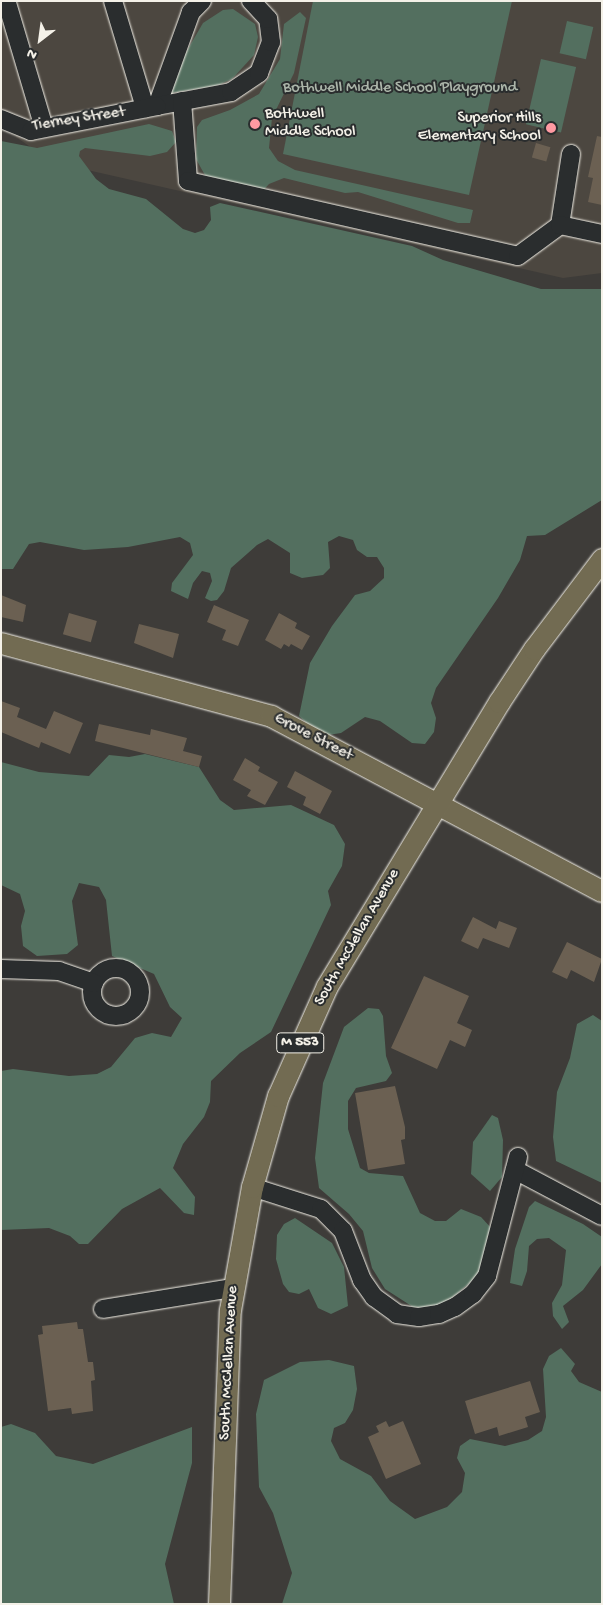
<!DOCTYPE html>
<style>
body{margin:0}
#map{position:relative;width:603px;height:1605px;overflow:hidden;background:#3e3c39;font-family:"Gochi Hand",sans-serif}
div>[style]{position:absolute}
.built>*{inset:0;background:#4c4740}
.green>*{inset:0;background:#536f5f;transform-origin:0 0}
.building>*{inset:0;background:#6b6052;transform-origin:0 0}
.roads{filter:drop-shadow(0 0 1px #f4f1e8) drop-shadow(0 0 1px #f4f1e8)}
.minor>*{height:18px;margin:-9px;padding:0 9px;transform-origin:9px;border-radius:9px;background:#2a2d2e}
.minor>.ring{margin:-9px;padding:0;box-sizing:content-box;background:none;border:18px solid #2a2d2e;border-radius:50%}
.major>*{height:21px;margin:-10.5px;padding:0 10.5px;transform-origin:10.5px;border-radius:10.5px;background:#726b52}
.dots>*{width:14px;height:14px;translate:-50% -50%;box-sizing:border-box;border:2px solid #2a2d2e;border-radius:50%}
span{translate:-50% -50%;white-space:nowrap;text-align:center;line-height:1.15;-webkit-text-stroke:4px #2a2d2e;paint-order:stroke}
.shield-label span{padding:1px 4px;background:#2a2d2e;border:1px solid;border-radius:4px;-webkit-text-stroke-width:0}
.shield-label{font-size:15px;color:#f4f1e8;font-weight:700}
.park-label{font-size:16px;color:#acb6aa}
.poi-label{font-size:16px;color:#f4f1e8}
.left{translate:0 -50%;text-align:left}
.right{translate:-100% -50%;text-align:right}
.street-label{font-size:16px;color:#f4f1e8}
.frame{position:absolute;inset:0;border:2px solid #f4f1e8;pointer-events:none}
.north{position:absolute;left:15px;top:15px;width:50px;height:50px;-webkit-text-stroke:4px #2a2d2e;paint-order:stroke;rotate:210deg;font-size:14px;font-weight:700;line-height:20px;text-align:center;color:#f4f1e8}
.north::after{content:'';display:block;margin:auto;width:18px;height:22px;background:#f4f1e8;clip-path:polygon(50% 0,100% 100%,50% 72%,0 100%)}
</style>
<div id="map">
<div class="built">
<div style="clip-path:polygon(1px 1px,602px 1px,602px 273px,563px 278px,52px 162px,16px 137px,1px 112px)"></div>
</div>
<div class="green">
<div style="clip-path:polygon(313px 1px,512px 1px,469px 195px,283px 154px)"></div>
<div style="clip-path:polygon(233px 9px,255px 24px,258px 37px,254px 55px,232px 79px,216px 86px,171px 93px,185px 54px,203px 23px,223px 10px)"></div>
<div style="clip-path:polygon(300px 12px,306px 18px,294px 73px,272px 118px,269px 148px,278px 161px,295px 170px,473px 210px,470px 223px,458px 223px,358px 192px,345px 193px,284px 178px,269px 184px,259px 195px,206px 177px,196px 159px,197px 127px,202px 120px,230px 110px,259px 94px,280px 59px,284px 24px)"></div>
<div style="left:567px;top:21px;width:27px;height:33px;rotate:13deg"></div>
<div style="left:541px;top:59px;width:36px;height:67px;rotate:13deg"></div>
<div style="clip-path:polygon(149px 124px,172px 131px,176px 142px,167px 152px,150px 156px,85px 148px,80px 151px,79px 156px,96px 179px,109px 189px,146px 199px,183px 229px,195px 233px,204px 230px,211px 220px,210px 207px,220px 203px,412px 246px,443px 260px,541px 289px,602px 289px,602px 500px,545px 535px,527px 536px,520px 560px,498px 598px,436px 688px,431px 703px,436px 718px,434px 732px,425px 744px,412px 743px,380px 721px,365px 717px,341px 733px,328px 735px,312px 728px,299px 716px,310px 663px,332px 626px,355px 595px,370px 591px,384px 578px,384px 568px,377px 557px,367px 557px,357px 550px,353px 540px,339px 536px,328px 542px,330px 568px,323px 575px,302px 578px,290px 573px,290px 553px,268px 539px,257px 545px,231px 568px,224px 591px,217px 600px,211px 601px,205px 598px,212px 581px,210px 573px,202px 571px,193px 583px,188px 599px,171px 591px,172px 583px,193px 555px,190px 543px,180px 537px,128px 547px,84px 550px,40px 542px,29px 544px,13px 569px,1px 569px,1px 141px,37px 148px)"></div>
<div style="clip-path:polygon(145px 754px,199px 767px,220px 800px,234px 810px,291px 805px,334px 825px,345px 844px,342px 866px,328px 891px,331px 905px,271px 1032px,240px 1053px,211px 1081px,210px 1102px,204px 1117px,183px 1144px,173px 1168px,195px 1197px,194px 1215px,184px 1213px,160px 1188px,122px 1209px,88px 1244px,79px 1244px,70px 1236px,49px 1228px,1px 1230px,1px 1071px,13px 1069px,69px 1076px,97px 1074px,111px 1067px,135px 1038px,152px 1033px,171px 1037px,182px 1018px,170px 1007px,154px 974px,112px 956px,106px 900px,99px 887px,79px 883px,72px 901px,78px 945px,67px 954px,37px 956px,23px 946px,21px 926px,25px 911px,20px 894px,1px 885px,1px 762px,39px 772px,89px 776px,109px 755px,129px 757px)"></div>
<div style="clip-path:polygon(368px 1008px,379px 1009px,383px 1016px,386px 1056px,392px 1073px,386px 1081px,356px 1088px,348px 1101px,348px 1129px,360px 1168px,369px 1173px,403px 1176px,420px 1213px,435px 1221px,446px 1221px,461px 1209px,481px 1217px,493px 1230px,478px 1276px,447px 1302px,427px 1309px,413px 1307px,385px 1289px,372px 1268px,363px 1231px,349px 1214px,319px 1188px,315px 1158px,323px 1083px,344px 1027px)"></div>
<div style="clip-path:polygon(593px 1015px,602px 1021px,602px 1183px,556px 1161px,553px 1137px,557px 1092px,570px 1058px,577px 1024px)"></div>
<div style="clip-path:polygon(492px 1115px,498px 1118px,503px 1140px,502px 1177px,490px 1191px,471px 1174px,473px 1142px)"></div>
<div style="clip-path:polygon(535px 1201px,583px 1224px,602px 1237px,602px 1264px,583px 1290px,563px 1306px,569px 1322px,562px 1329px,553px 1316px,552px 1303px,562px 1285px,566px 1250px,549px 1238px,537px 1239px,529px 1246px,527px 1271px,522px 1286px,510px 1283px,515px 1249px,529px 1207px)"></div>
<div style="clip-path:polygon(295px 1218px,332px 1243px,344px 1267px,348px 1306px,331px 1314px,318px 1308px,309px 1289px,299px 1294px,289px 1292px,283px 1284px,276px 1259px,277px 1235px,284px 1224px)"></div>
<div style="clip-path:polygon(561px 1348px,575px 1364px,571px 1371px,579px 1382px,602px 1392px,602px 1604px,282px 1604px,292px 1573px,273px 1513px,259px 1487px,256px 1414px,264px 1380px,300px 1362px,329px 1360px,354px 1366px,357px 1389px,353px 1410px,345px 1423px,334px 1428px,331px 1441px,340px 1459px,371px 1476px,390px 1501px,415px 1519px,447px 1507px,462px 1492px,465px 1473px,457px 1458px,460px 1446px,470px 1439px,505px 1446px,528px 1440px,542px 1431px,546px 1417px,543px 1369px,549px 1356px)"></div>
<div style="clip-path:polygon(11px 1424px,35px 1433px,56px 1456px,93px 1464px,192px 1427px,192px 1463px,165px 1564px,174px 1604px,1px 1604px,1px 1427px)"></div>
</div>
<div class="building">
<div style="clip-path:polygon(597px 136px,602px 137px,602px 205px,588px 202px,593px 178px,588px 177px)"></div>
<div style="left:536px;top:143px;width:15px;height:15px;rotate:16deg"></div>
<div style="clip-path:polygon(1px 595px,26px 605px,23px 622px,1px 617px)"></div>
<div style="clip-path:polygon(214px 605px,249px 620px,238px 646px,222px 640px,226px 630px,207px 622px)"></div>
<div style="left:69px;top:613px;width:29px;height:22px;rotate:16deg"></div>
<div style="clip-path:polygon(279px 613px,297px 623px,295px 628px,310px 636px,302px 650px,291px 644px,289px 647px,284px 644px,281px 649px,265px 640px)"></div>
<div style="clip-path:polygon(139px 624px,179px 634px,173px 658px,134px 643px)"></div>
<div style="clip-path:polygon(1px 701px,20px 708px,17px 717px,46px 729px,54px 711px,83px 723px,70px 754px,41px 742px,39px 748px,1px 732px)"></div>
<div style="clip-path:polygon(99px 724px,150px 735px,151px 729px,187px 738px,183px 751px,202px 756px,199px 767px,95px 741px)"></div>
<div style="clip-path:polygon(245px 758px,260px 767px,258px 771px,278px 782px,265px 805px,247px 796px,251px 790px,233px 780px)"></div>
<div style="clip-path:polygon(295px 771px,332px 791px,320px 814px,303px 805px,306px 797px,287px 787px)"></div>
<div style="clip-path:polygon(473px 917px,496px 929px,499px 921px,517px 928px,509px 948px,483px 938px,478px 949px,461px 941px)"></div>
<div style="clip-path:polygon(567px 942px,602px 959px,594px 982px,571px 970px,567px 979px,552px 972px)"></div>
<div style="clip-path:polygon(424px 976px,469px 996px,457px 1023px,472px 1030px,465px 1047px,450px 1040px,437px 1069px,391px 1048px)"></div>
<div style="clip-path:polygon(395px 1086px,405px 1127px,405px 1139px,401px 1140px,405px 1164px,368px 1170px,355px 1093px)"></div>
<div style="clip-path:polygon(77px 1322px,78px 1329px,83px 1329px,88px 1362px,93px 1362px,95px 1380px,91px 1381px,93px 1411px,72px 1414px,71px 1408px,48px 1411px,38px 1335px,43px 1334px,42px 1326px)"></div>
<div style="clip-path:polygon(530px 1381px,540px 1412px,525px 1417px,528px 1427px,499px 1436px,497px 1427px,475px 1434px,465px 1401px)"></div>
<div style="clip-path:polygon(386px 1421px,389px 1427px,403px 1421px,421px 1464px,386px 1479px,368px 1437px,379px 1432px,376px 1426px)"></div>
</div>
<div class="roads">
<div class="minor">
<div style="left:113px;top:1px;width:112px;rotate:73.3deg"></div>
<div style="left:202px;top:1px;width:16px;rotate:135deg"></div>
<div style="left:191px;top:12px;width:100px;rotate:109.9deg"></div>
<div style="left:157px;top:106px;width:75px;rotate:-10.7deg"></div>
<div style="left:231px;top:92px;width:34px;rotate:-34deg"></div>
<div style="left:259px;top:73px;width:33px;rotate:-69deg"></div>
<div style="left:271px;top:42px;width:23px;rotate:-97deg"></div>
<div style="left:268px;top:19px;width:25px;rotate:-133deg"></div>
<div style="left:7px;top:3px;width:130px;rotate:73.5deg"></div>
<div style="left:182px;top:101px;width:80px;rotate:85.7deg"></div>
<div style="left:188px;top:181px;width:338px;rotate:12.8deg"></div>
<div style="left:518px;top:256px;width:52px;rotate:-36.4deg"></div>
<div style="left:1px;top:119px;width:32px;rotate:22deg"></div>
<div style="left:31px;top:131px;width:128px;rotate:-11.2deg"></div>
<div style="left:571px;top:154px;width:72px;rotate:98.8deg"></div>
<div style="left:560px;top:225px;width:43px;rotate:12.1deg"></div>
<div class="ring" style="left:92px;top:968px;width:30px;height:30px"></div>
<div style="left:1px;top:969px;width:58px;rotate:2deg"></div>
<div style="left:59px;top:971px;width:37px;rotate:19deg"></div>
<div style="left:515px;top:1170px;width:98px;rotate:27.9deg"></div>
<div style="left:252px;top:1187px;width:72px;rotate:17.7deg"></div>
<div style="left:321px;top:1209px;width:31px;rotate:45deg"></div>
<div style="left:343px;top:1231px;width:53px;rotate:68.8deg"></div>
<div style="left:362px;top:1280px;width:21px;rotate:55deg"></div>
<div style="left:374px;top:1297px;width:29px;rotate:36deg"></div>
<div style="left:397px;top:1314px;width:22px;rotate:8deg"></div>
<div style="left:419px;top:1317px;width:20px;rotate:-9deg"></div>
<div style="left:439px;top:1314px;width:17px;rotate:-24deg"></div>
<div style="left:455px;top:1307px;width:22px;rotate:-36deg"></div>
<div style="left:473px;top:1294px;width:23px;rotate:-52deg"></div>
<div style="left:487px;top:1276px;width:123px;rotate:-75.4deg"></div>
<div style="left:103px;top:1309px;width:132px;rotate:-9.2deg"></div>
</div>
<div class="major">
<div style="left:1px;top:643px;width:280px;rotate:15.1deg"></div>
<div style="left:271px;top:716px;width:374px;rotate:27.9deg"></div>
<div style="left:219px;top:1604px;width:294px;rotate:-87.9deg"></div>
<div style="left:230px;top:1310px;width:125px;rotate:-79.9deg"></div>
<div style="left:252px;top:1187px;width:95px;rotate:-74.1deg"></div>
<div style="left:278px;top:1096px;width:120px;rotate:-66deg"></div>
<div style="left:327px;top:986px;width:332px;rotate:-58.8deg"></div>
<div style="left:499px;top:702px;width:64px;rotate:-56.6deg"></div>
<div style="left:534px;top:649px;width:113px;rotate:-52.9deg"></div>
</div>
</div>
<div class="dots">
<div style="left:255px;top:124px;background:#ff9aa2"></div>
<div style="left:551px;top:128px;background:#ff9aa2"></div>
</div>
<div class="shield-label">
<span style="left:300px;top:1043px">M 553</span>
</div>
<div class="park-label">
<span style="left:400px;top:89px">Bothwell Middle School Playground</span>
</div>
<div class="poi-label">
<span class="left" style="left:265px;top:124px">Bothwell<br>Middle School</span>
<span class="right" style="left:541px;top:128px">Superior Hills<br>Elementary School</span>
</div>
<div class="street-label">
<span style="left:79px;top:120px;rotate:-9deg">Tierney Street</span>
<span style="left:313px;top:738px;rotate:27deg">Grove Street</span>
<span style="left:358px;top:938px;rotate:-60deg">South McClellan Avenue</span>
<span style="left:230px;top:1363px;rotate:-87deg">South McClellan Avenue</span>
</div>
<div class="frame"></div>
<div class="north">N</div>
</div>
